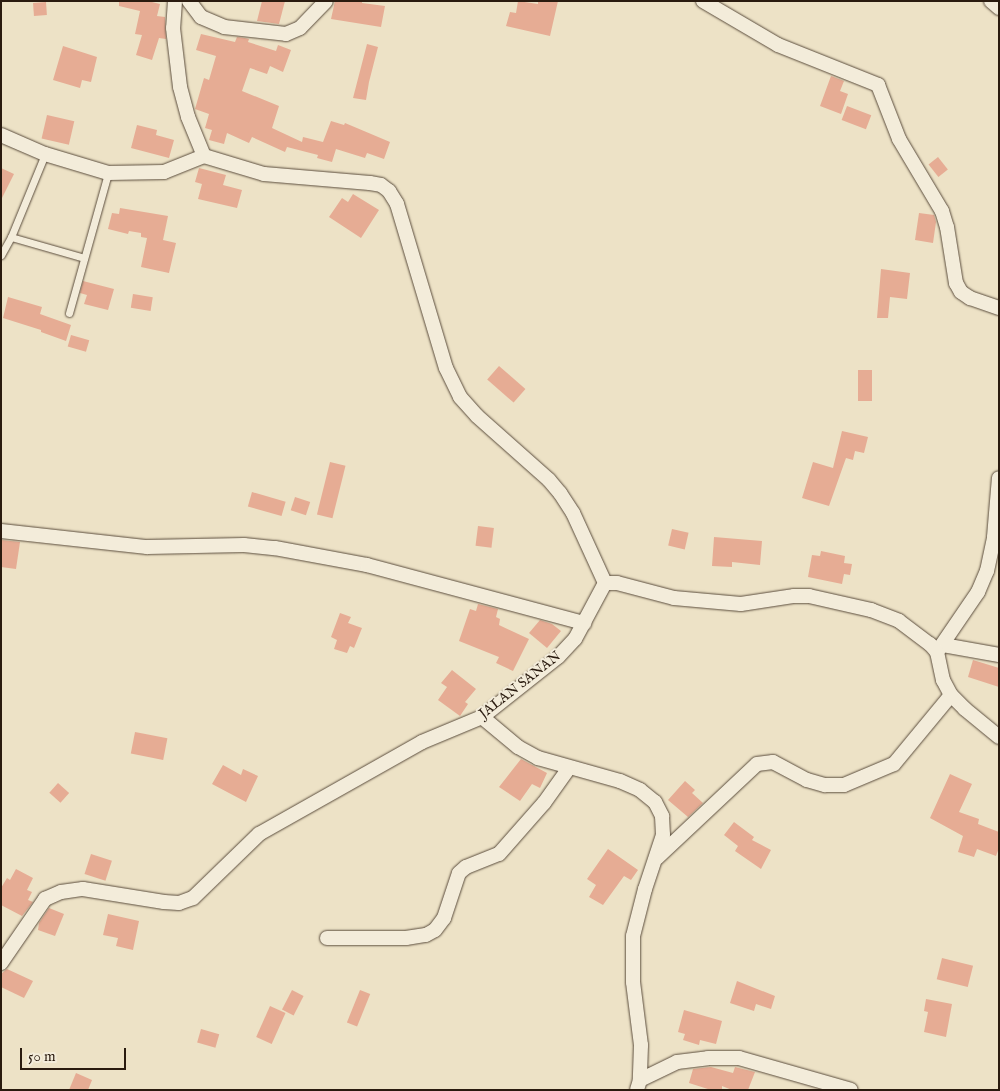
<!DOCTYPE html>
<style>
body{margin:0}
#map{position:relative;width:1000px;height:1091px;overflow:hidden;background:#ede2c6;font-family:"IM FELL English",serif}
div>[style]{position:absolute}
.building>*{inset:0;background:#e6ac94;transform-origin:0 0}
.roads{filter:drop-shadow(0 0 1px #5b4d3d) drop-shadow(0 0 1px #5b4d3d)}
.lane>*{height:7px;margin:-3.5px;padding:0 3.5px;transform-origin:3.5px;border-radius:3.5px;background:#f3ecda}
.street>*{height:14px;margin:-7px;padding:0 7px;transform-origin:7px;border-radius:7px;background:#f3ecda}
span{translate:-50% -50%;white-space:nowrap;text-align:center;line-height:1.15;-webkit-text-stroke:4px #f3ecda;paint-order:stroke}
.street-label{font-size:14px;color:#2a1b0f}
.frame{position:absolute;inset:0;border:2px solid #2a1b0f;pointer-events:none}
.scale{position:absolute;left:20px;top:1048px;width:106px;height:22px;box-sizing:border-box;border:2px solid #2a1b0f;border-top:0;padding-left:6px;font-size:15px;line-height:18px;white-space:nowrap;color:#2a1b0f;-webkit-text-stroke:4px #f3ecda;paint-order:stroke}
</style>
<div id="map">
<div class="building">
<div style="clip-path:polygon(119px 1px,148px 1px,160px 4px,157px 16px,165px 17px,166px 39px,159px 38px,152px 60px,136px 55px,142px 35px,135px 34px,140px 11px,119px 6px)"></div>
<div style="clip-path:polygon(262px 1px,285px 1px,279px 24px,257px 21px)"></div>
<div style="clip-path:polygon(335px 1px,362px 1px,362px 3px,385px 6px,381px 27px,331px 19px)"></div>
<div style="clip-path:polygon(518px 1px,538px 4px,538px 1px,558px 1px,550px 36px,506px 26px,510px 12px,516px 13px)"></div>
<div style="left:46px;top:2px;width:13px;height:13px;rotate:86deg"></div>
<div style="clip-path:polygon(201px 34px,235px 42px,237px 37px,245px 38px,249px 39px,248px 42px,276px 51px,278px 45px,291px 50px,283px 72px,270px 66px,267px 74px,250px 68px,242px 91px,279px 106px,272px 128px,302px 142px,303px 137px,323px 142px,331px 121px,344px 125px,345px 123px,390px 142px,384px 159px,367px 153px,365px 158px,336px 149px,332px 162px,317px 158px,318px 155px,287px 147px,285px 152px,252px 137px,249px 143px,227px 133px,224px 144px,209px 140px,212px 130px,205px 128px,209px 114px,195px 109px,204px 78px,209px 80px,216px 56px,196px 50px)"></div>
<div style="clip-path:polygon(367px 44px,378px 47px,369px 82px,366px 100px,353px 98px)"></div>
<div style="clip-path:polygon(63px 46px,97px 57px,91px 82px,82px 80px,80px 88px,53px 80px)"></div>
<div style="clip-path:polygon(831px 76px,844px 81px,840px 91px,848px 94px,841px 114px,820px 106px)"></div>
<div style="left:847px;top:106px;width:26px;height:15px;rotate:21deg"></div>
<div style="left:47px;top:115px;width:28px;height:24px;rotate:13deg"></div>
<div style="clip-path:polygon(137px 125px,157px 130px,156px 135px,174px 140px,169px 158px,131px 148px)"></div>
<div style="left:938px;top:157px;width:16px;height:12px;rotate:52deg"></div>
<div style="clip-path:polygon(1px 168px,14px 174px,1px 200px)"></div>
<div style="clip-path:polygon(199px 168px,226px 175px,223px 185px,242px 190px,237px 208px,198px 199px,202px 184px,195px 182px)"></div>
<div style="clip-path:polygon(353px 194px,379px 210px,361px 238px,329px 217px,342px 198px,348px 202px)"></div>
<div style="clip-path:polygon(120px 208px,168px 216px,163px 240px,176px 243px,169px 273px,141px 267px,147px 238px,141px 237px,141px 233px,129px 231px,128px 234px,108px 229px,112px 213px,119px 214px)"></div>
<div style="clip-path:polygon(919px 213px,934px 215px,936px 222px,933px 243px,915px 240px)"></div>
<div style="clip-path:polygon(881px 269px,910px 273px,907px 299px,890px 297px,888px 318px,877px 318px)"></div>
<div style="clip-path:polygon(83px 281px,114px 289px,108px 310px,84px 304px,87px 295px,80px 293px)"></div>
<div style="left:133px;top:294px;width:20px;height:14px;rotate:9deg"></div>
<div style="clip-path:polygon(8px 297px,42px 307px,40px 314px,71px 325px,66px 341px,41px 332px,41px 330px,3px 318px)"></div>
<div style="left:71px;top:335px;width:19px;height:12px;rotate:16deg"></div>
<div style="left:499px;top:366px;width:35px;height:18px;rotate:41deg"></div>
<div style="left:858px;top:370px;width:14px;height:31px"></div>
<div style="clip-path:polygon(842px 431px,868px 437px,864px 453px,855px 451px,853px 460px,846px 458px,829px 506px,802px 498px,813px 462px,833px 468px)"></div>
<div style="left:330px;top:462px;width:16px;height:54px;rotate:14deg"></div>
<div style="left:252px;top:492px;width:35px;height:15px;rotate:16deg"></div>
<div style="left:295px;top:497px;width:16px;height:14px;rotate:18deg"></div>
<div style="left:478px;top:526px;width:16px;height:20px;rotate:7deg"></div>
<div style="left:672px;top:529px;width:17px;height:17px;rotate:13deg"></div>
<div style="clip-path:polygon(714px 537px,762px 541px,760px 565px,732px 562px,732px 567px,712px 566px)"></div>
<div style="clip-path:polygon(1px 540px,20px 542px,16px 569px,1px 567px)"></div>
<div style="clip-path:polygon(821px 551px,845px 556px,844px 563px,852px 564px,850px 575px,844px 574px,842px 584px,808px 577px,812px 555px,820px 556px)"></div>
<div style="clip-path:polygon(478px 604px,498px 609px,496px 617px,500px 619px,499px 625px,529px 639px,513px 671px,496px 663px,499px 657px,459px 641px,470px 609px,476px 611px)"></div>
<div style="clip-path:polygon(340px 613px,351px 617px,348px 623px,362px 628px,354px 648px,350px 646px,347px 653px,334px 649px,337px 640px,331px 637px)"></div>
<div style="clip-path:polygon(540px 620px,552px 624px,561px 631px,547px 648px,529px 633px)"></div>
<div style="clip-path:polygon(973px 660px,999px 668px,999px 687px,968px 677px)"></div>
<div style="clip-path:polygon(452px 670px,476px 689px,465px 702px,468px 704px,460px 716px,438px 700px,447px 687px,441px 683px)"></div>
<div style="left:135px;top:732px;width:33px;height:22px;rotate:11deg"></div>
<div style="clip-path:polygon(521px 759px,547px 773px,540px 788px,532px 784px,520px 801px,499px 787px)"></div>
<div style="clip-path:polygon(223px 765px,241px 775px,243px 769px,258px 776px,246px 802px,212px 784px)"></div>
<div style="clip-path:polygon(950px 774px,972px 784px,959px 812px,979px 819px,978px 824px,999px 832px,999px 848px,996px 856px,977px 849px,974px 857px,958px 852px,963px 836px,930px 818px)"></div>
<div style="clip-path:polygon(685px 781px,695px 790px,692px 793px,703px 803px,688px 817px,668px 800px)"></div>
<div style="left:58px;top:783px;width:15px;height:13px;rotate:42deg"></div>
<div style="clip-path:polygon(734px 822px,754px 837px,752px 840px,771px 850px,761px 869px,735px 851px,738px 846px,724px 835px)"></div>
<div style="clip-path:polygon(608px 849px,638px 870px,631px 880px,624px 876px,603px 905px,589px 897px,596px 885px,587px 879px)"></div>
<div style="left:91px;top:854px;width:22px;height:21px;rotate:18deg"></div>
<div style="clip-path:polygon(16px 869px,33px 878px,27px 890px,32px 892px,28px 900px,33px 902px,22px 916px,1px 905px,1px 888px,7px 878px,10px 880px)"></div>
<div style="clip-path:polygon(49px 908px,64px 914px,55px 936px,38px 930px,39px 923px)"></div>
<div style="clip-path:polygon(108px 914px,139px 921px,133px 950px,116px 946px,118px 938px,103px 935px)"></div>
<div style="left:942px;top:958px;width:32px;height:22px;rotate:14deg"></div>
<div style="clip-path:polygon(7px 969px,33px 981px,24px 998px,1px 987px,1px 974px)"></div>
<div style="clip-path:polygon(737px 981px,775px 996px,771px 1009px,756px 1004px,754px 1011px,730px 1003px)"></div>
<div style="left:292px;top:990px;width:13px;height:22px;rotate:27deg"></div>
<div style="left:360px;top:990px;width:11px;height:35px;rotate:22deg"></div>
<div style="clip-path:polygon(926px 999px,952px 1004px,946px 1037px,924px 1032px,928px 1012px,924px 1011px)"></div>
<div style="left:270px;top:1006px;width:17px;height:34px;rotate:24deg"></div>
<div style="clip-path:polygon(684px 1010px,722px 1021px,716px 1044px,700px 1040px,699px 1045px,683px 1040px,685px 1034px,678px 1032px)"></div>
<div style="left:201px;top:1029px;width:19px;height:14px;rotate:16deg"></div>
<div style="clip-path:polygon(711px 1067px,733px 1073px,735px 1067px,755px 1072px,748px 1090px,732px 1090px,722px 1086px,722px 1090px,711px 1090px,689px 1083px,693px 1069px)"></div>
<div style="clip-path:polygon(76px 1073px,92px 1080px,88px 1090px,69px 1090px)"></div>
</div>
<div class="roads">
<div class="lane">
<div style="left:11px;top:237px;width:76px;rotate:16deg"></div>
<div style="left:1px;top:255px;width:21px;rotate:-61deg"></div>
<div style="left:11px;top:237px;width:90px;rotate:-67.7deg"></div>
<div style="left:69px;top:313px;width:145px;rotate:-74.4deg"></div>
</div>
<div class="street">
<div style="left:175px;top:1px;width:27px;rotate:94deg"></div>
<div style="left:173px;top:28px;width:59px;rotate:83.2deg"></div>
<div style="left:180px;top:87px;width:31px;rotate:75deg"></div>
<div style="left:188px;top:117px;width:42px;rotate:67.7deg"></div>
<div style="left:189px;top:1px;width:20px;rotate:53deg"></div>
<div style="left:201px;top:17px;width:25px;rotate:23deg"></div>
<div style="left:224px;top:27px;width:62px;rotate:6.4deg"></div>
<div style="left:286px;top:34px;width:15px;rotate:-23deg"></div>
<div style="left:300px;top:28px;width:37px;rotate:-46deg"></div>
<div style="left:703px;top:1px;width:87px;rotate:30.4deg"></div>
<div style="left:778px;top:45px;width:108px;rotate:21.8deg"></div>
<div style="left:878px;top:85px;width:58px;rotate:68.7deg"></div>
<div style="left:899px;top:139px;width:84px;rotate:59.2deg"></div>
<div style="left:942px;top:211px;width:17px;rotate:73deg"></div>
<div style="left:947px;top:227px;width:57px;rotate:80.9deg"></div>
<div style="left:956px;top:283px;width:10px;rotate:61deg"></div>
<div style="left:961px;top:292px;width:11px;rotate:34deg"></div>
<div style="left:970px;top:298px;width:31px;rotate:19deg"></div>
<div style="left:991px;top:1px;width:11px;rotate:41deg"></div>
<div style="left:1px;top:135px;width:48px;rotate:23.4deg"></div>
<div style="left:45px;top:154px;width:66px;rotate:16.8deg"></div>
<div style="left:108px;top:173px;width:56px;rotate:-1deg"></div>
<div style="left:164px;top:172px;width:43px;rotate:-21.8deg"></div>
<div style="left:204px;top:156px;width:63px;rotate:16.7deg"></div>
<div style="left:264px;top:174px;width:106px;rotate:4.9deg"></div>
<div style="left:370px;top:183px;width:11px;rotate:10deg"></div>
<div style="left:381px;top:185px;width:10px;rotate:37deg"></div>
<div style="left:389px;top:191px;width:15px;rotate:58deg"></div>
<div style="left:397px;top:204px;width:171px;rotate:73.4deg"></div>
<div style="left:446px;top:368px;width:32px;rotate:64deg"></div>
<div style="left:460px;top:397px;width:25px;rotate:48deg"></div>
<div style="left:477px;top:416px;width:96px;rotate:41.6deg"></div>
<div style="left:549px;top:480px;width:17px;rotate:50deg"></div>
<div style="left:560px;top:493px;width:24px;rotate:57deg"></div>
<div style="left:573px;top:513px;width:77px;rotate:65.4deg"></div>
<div style="left:1px;top:531px;width:147px;rotate:6.3deg"></div>
<div style="left:147px;top:547px;width:97px;rotate:-1.2deg"></div>
<div style="left:244px;top:545px;width:31px;rotate:6deg"></div>
<div style="left:275px;top:548px;width:94px;rotate:10.5deg"></div>
<div style="left:367px;top:565px;width:225px;rotate:15deg"></div>
<div style="left:943px;top:645px;width:57px;rotate:10.1deg"></div>
<div style="left:937px;top:652px;width:73px;rotate:-55.7deg"></div>
<div style="left:978px;top:592px;width:23px;rotate:-67deg"></div>
<div style="left:987px;top:571px;width:35px;rotate:-78deg"></div>
<div style="left:994px;top:537px;width:59px;rotate:-85.2deg"></div>
<div style="left:482px;top:717px;width:47px;rotate:39.8deg"></div>
<div style="left:518px;top:747px;width:23px;rotate:29deg"></div>
<div style="left:538px;top:758px;width:85px;rotate:15.7deg"></div>
<div style="left:620px;top:781px;width:22px;rotate:24deg"></div>
<div style="left:640px;top:790px;width:19px;rotate:39deg"></div>
<div style="left:655px;top:802px;width:16px;rotate:63deg"></div>
<div style="left:662px;top:816px;width:19px;rotate:87deg"></div>
<div style="left:663px;top:835px;width:57px;rotate:108.4deg"></div>
<div style="left:645px;top:889px;width:49px;rotate:104.3deg"></div>
<div style="left:633px;top:936px;width:46px;rotate:90deg"></div>
<div style="left:633px;top:982px;width:64px;rotate:82.8deg"></div>
<div style="left:641px;top:1045px;width:35px;rotate:92deg"></div>
<div style="left:640px;top:1080px;width:10px;rotate:107deg"></div>
<div style="left:657px;top:858px;width:137px;rotate:-43.2deg"></div>
<div style="left:757px;top:764px;width:16px;rotate:-7deg"></div>
<div style="left:773px;top:762px;width:38px;rotate:28deg"></div>
<div style="left:807px;top:780px;width:19px;rotate:16deg"></div>
<div style="left:825px;top:785px;width:19px"></div>
<div style="left:844px;top:785px;width:54px;rotate:-22.8deg"></div>
<div style="left:894px;top:764px;width:89px;rotate:-50.4deg"></div>
<div style="left:327px;top:938px;width:79px"></div>
<div style="left:406px;top:938px;width:20px;rotate:-9deg"></div>
<div style="left:426px;top:935px;width:10px;rotate:-29deg"></div>
<div style="left:435px;top:930px;width:15px;rotate:-53deg"></div>
<div style="left:444px;top:918px;width:47px;rotate:-71.6deg"></div>
<div style="left:459px;top:873px;width:9px;rotate:-41deg"></div>
<div style="left:466px;top:867px;width:35px;rotate:-22deg"></div>
<div style="left:499px;top:854px;width:68px;rotate:-48.6deg"></div>
<div style="left:544px;top:803px;width:43px;rotate:-54.5deg"></div>
<div style="left:1px;top:963px;width:78px;rotate:-55.5deg"></div>
<div style="left:45px;top:899px;width:17px;rotate:-24deg"></div>
<div style="left:61px;top:892px;width:22px;rotate:-8deg"></div>
<div style="left:83px;top:889px;width:82px;rotate:9.1deg"></div>
<div style="left:164px;top:902px;width:15px;rotate:4deg"></div>
<div style="left:179px;top:903px;width:15px;rotate:-20deg"></div>
<div style="left:193px;top:898px;width:92px;rotate:-44.1deg"></div>
<div style="left:259px;top:834px;width:187px;rotate:-29.4deg"></div>
<div style="left:422px;top:742px;width:65px;rotate:-22.6deg"></div>
<div style="left:482px;top:717px;width:97px;rotate:-38.3deg"></div>
<div style="left:558px;top:657px;width:25px;rotate:-47deg"></div>
<div style="left:575px;top:639px;width:64px;rotate:-61.8deg"></div>
<div style="left:605px;top:583px;width:12px"></div>
<div style="left:617px;top:583px;width:59px;rotate:14.7deg"></div>
<div style="left:674px;top:598px;width:67px;rotate:5.1deg"></div>
<div style="left:741px;top:604px;width:54px;rotate:-8.6deg"></div>
<div style="left:794px;top:596px;width:15px"></div>
<div style="left:809px;top:596px;width:64px;rotate:12.7deg"></div>
<div style="left:871px;top:610px;width:30px;rotate:21deg"></div>
<div style="left:899px;top:621px;width:39px;rotate:37deg"></div>
<div style="left:930px;top:644px;width:11px;rotate:49deg"></div>
<div style="left:937px;top:652px;width:29px;rotate:78deg"></div>
<div style="left:943px;top:680px;width:17px;rotate:62deg"></div>
<div style="left:951px;top:695px;width:20px;rotate:45deg"></div>
<div style="left:965px;top:709px;width:44px;rotate:39.5deg"></div>
<div style="left:640px;top:1080px;width:41px;rotate:-25.9deg"></div>
<div style="left:677px;top:1062px;width:31px;rotate:-7deg"></div>
<div style="left:708px;top:1058px;width:31px"></div>
<div style="left:739px;top:1058px;width:116px;rotate:15.9deg"></div>
</div>
</div>
<div class="street-label">
<span style="left:520px;top:685px;rotate:-38deg">JALAN SANAN</span>
</div>
<div class="frame"></div>
<div class="scale">50 m</div>
</div>
